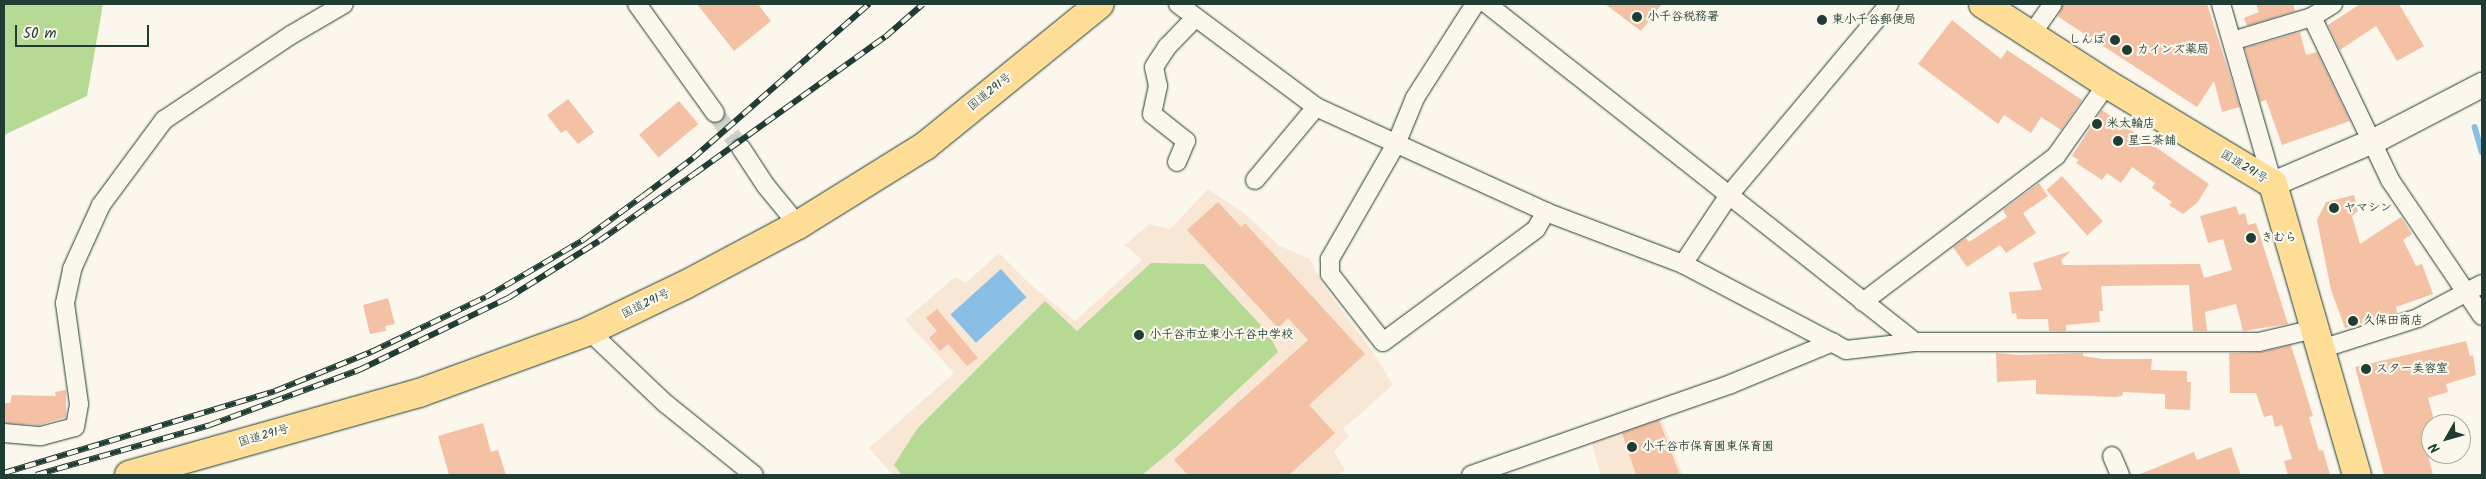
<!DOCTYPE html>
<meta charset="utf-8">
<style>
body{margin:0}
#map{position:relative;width:2486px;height:479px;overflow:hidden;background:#fbf7ec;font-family:Kalam,"Klee One",sans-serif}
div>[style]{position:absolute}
.built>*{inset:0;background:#f9e7d6}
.green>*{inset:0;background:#b6d993}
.water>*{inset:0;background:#89bfe7;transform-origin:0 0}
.stream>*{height:5.5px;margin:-2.75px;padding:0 2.75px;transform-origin:2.75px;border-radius:2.75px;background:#89bfe7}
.building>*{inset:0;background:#f4c1a4;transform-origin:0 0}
.street-tunnel>*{height:18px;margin-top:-9px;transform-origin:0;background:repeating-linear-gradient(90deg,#cfd2c7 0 18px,transparent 0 27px)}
.roads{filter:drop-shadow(0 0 1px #1f3d34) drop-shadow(0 0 1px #1f3d34)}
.street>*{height:18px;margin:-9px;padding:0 9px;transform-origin:9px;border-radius:9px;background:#fbf7ec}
.secondary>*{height:24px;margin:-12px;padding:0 12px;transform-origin:12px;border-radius:12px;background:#fbf7ec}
.highway>*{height:28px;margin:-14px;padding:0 14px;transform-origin:14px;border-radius:14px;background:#fedd96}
.rail>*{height:5.5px;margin-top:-2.75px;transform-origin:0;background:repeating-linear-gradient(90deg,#fbf7ec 0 11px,#1f3d34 0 22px);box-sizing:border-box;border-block:1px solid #1f3d34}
.dots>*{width:14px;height:14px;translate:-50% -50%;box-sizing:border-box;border:2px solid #fbf7ec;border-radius:50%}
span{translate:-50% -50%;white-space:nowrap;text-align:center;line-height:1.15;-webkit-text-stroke:4.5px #fbf7ec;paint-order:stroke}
.poi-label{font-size:12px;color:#1f3d34;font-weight:700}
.left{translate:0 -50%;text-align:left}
.right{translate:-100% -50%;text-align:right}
.street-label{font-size:12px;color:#1f3d34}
.frame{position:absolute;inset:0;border:5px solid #1f3d34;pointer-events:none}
.north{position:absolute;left:2421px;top:414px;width:50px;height:50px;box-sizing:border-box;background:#fbf7ec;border:1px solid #a3ada2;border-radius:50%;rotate:232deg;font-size:14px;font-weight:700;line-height:20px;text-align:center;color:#1f3d34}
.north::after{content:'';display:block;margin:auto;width:18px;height:22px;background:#1f3d34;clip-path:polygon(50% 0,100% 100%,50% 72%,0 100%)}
.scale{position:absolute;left:15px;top:25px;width:134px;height:22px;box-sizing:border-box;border:2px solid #1f3d34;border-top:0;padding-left:6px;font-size:15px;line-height:18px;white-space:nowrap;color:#1f3d34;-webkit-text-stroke:4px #fbf7ec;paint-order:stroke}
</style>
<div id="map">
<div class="built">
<div style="clip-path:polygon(1208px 189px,1244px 213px,1280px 246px,1310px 259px,1322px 284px,1371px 349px,1393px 385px,1343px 429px,1349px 436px,1334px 452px,1345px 470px,1339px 475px,893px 475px,869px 448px,954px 373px,905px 320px,955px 277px,966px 283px,999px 253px,1030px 284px,1075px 321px,1142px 260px,1125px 245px,1149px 224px,1170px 229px)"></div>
<div style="clip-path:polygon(1659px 412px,1683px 475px,1601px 475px,1589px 434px)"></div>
</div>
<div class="green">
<div style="clip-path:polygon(4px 4px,103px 4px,87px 96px,4px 135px)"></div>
<div style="clip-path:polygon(1151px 263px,1204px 264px,1268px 333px,1278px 352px,1176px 447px,1142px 475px,902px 475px,894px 465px,917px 429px,1045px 301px,1077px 331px)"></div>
</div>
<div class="water">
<div style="left:1001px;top:269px;width:38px;height:68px;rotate:48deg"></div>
</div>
<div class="stream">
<div style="left:2475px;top:127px;width:26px;rotate:74deg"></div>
</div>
<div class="building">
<div style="clip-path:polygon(697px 4px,758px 4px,771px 21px,734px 51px)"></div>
<div style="clip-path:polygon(1605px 4px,1662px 4px,1641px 31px)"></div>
<div style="clip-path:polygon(2063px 4px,2207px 4px,2240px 107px,2222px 112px,2214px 81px,2197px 107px,2060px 18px,2058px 16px)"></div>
<div style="clip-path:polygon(2256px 4px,2293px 4px,2295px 11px,2247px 26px,2244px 18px,2259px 12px)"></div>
<div style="clip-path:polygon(2360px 4px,2399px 4px,2424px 46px,2397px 61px,2376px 26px,2340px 50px,2328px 25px)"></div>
<div style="clip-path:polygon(1952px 20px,2001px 59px,2007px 50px,2082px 100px,2061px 130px,2041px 117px,2031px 133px,2004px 115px,1998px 124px,1918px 64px)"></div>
<div style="clip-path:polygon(2300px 32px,2306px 55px,2317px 52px,2350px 121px,2282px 145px,2266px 100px,2260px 102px,2245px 48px)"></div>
<div style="clip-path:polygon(568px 99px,594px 132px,578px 144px,566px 130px,561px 133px,547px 115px)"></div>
<div style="left:679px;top:101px;width:30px;height:52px;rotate:50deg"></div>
<div style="clip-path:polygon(2102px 110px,2209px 184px,2197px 203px,2183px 214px,2169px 205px,2172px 202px,2152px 188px,2155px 183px,2132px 167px,2121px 183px,2107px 173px,2102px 180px,2076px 163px,2079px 160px,2072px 156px)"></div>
<div style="left:2062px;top:176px;width:61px;height:21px;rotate:48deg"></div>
<div style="clip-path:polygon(2039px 183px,2048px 196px,2023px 213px,2036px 233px,2006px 253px,2000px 245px,1967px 267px,1953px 247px,1966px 238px,1969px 242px,2007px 217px,2003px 210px)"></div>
<div style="clip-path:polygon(2354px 195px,2358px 211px,2352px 216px,2360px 244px,2401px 217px,2412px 234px,2403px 240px,2416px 266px,2422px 264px,2433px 294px,2396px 307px,2397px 313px,2345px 328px,2331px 290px,2317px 220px,2326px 202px)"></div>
<div style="clip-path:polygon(1218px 202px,1241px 227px,1245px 223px,1365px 354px,1309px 405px,1335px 433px,1289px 475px,1188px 475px,1174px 460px,1308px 340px,1288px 318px,1278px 328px,1187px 230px)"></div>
<div style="clip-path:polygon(2236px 206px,2239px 215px,2245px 213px,2248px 225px,2256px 223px,2288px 324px,2243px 331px,2236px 304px,2205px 312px,2207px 331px,2193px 331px,2189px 285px,2101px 286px,2103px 311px,2099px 311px,2100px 322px,2066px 325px,2066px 331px,2049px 331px,2048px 319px,2017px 319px,2016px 313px,2012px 314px,2009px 292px,2042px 290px,2033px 263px,2071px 251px,2061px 260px,2063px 265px,2200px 264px,2204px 278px,2232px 270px,2223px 239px,2208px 243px,2200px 216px)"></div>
<div style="clip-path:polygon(388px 298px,395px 324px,385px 326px,386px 331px,370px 334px,363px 305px)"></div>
<div style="clip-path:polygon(937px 309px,978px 358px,967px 366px,948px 344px,940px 351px,929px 338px,937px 331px,926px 318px)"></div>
<div style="clip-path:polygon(2466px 341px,2470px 356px,2473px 355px,2476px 375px,2446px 384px,2448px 392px,2428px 398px,2435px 424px,2431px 424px,2431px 437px,2424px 438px,2433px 475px,2384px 475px,2355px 367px)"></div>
<div style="clip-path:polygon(2291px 345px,2313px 416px,2309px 417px,2319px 451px,2323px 450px,2330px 475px,2288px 475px,2284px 461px,2292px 459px,2282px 425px,2275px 427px,2272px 415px,2264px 417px,2256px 393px,2230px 393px,2229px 353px,2261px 352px)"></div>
<div style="clip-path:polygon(1996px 353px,2018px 355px,2083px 353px,2083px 356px,2103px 359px,2152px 359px,2151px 370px,2187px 371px,2187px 382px,2191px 382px,2190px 410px,2165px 409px,2165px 394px,2123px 392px,2122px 396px,2116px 397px,2036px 394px,2036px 380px,1997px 382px)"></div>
<div style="clip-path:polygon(66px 390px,66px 417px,39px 425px,4px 423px,4px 403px,10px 403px,12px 395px,56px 396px,55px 392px)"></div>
<div style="clip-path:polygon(1659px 420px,1680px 475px,1636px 475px,1622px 433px)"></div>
<div style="clip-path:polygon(483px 423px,491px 452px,498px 450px,506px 475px,449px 475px,438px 436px)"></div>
<div style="clip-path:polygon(2231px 447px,2241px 475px,2138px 475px,2194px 452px,2197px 460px)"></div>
</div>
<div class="street-tunnel">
<div style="left:715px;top:113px;width:44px;rotate:53.4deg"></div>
</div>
<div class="roads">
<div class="street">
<div style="left:637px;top:4px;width:134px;rotate:54.4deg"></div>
<div style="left:1178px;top:4px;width:172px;rotate:36.7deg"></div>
<div style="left:1316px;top:107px;width:253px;rotate:24.5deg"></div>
<div style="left:1546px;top:212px;width:147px;rotate:20.8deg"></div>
<div style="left:1683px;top:264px;width:184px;rotate:27.8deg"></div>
<div style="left:1846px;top:350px;width:69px;rotate:-6.6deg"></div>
<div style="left:1915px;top:342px;width:344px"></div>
<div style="left:2259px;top:342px;width:57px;rotate:-13.1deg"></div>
<div style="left:1475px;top:4px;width:112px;rotate:122.6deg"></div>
<div style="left:1415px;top:98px;width:50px;rotate:112.4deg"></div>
<div style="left:1396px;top:144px;width:133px;rotate:119.9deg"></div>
<div style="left:1330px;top:259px;width:15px;rotate:90deg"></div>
<div style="left:1330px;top:274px;width:86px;rotate:52.1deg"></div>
<div style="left:1383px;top:342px;width:190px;rotate:-36.4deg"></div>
<div style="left:1536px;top:229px;width:20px;rotate:-60deg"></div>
<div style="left:1487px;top:4px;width:545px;rotate:38.3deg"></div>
<div style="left:2221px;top:4px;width:187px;rotate:73.9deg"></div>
<div style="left:2312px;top:17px;width:181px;rotate:64.4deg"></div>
<div style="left:2390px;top:180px;width:164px;rotate:55.9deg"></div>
<div style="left:2031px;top:35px;width:38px;rotate:-55deg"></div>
<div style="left:2232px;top:41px;width:84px;rotate:-16.7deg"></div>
<div style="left:2312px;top:17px;width:25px;rotate:-32deg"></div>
<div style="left:741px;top:148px;width:45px;rotate:56.7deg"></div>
<div style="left:766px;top:186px;width:50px;rotate:50.6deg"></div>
<div style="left:1177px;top:162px;width:23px;rotate:-67deg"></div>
<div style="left:1186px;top:141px;width:43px;rotate:-141.5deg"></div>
<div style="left:1152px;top:114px;width:29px;rotate:-78deg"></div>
<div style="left:1158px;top:86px;width:19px;rotate:-102deg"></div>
<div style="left:1154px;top:67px;width:24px;rotate:-57deg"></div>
<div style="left:1167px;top:47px;width:40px;rotate:-46deg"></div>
<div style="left:1255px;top:180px;width:95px;rotate:-50.1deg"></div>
<div style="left:1683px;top:264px;width:83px;rotate:-56.3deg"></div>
<div style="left:1729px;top:195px;width:249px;rotate:-50deg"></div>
<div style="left:1863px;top:302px;width:242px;rotate:-37.1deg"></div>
<div style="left:2056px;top:156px;width:88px;rotate:-54.7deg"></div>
<div style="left:589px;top:331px;width:106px;rotate:43.5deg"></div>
<div style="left:666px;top:404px;width:113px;rotate:38.9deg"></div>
<div style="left:2321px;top:349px;width:102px;rotate:-17.7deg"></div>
<div style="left:2418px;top:318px;width:72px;rotate:-28deg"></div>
<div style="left:4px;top:433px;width:37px;rotate:5deg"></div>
<div style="left:41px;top:436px;width:35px;rotate:-15deg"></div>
<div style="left:75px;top:427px;width:23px;rotate:-80deg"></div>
<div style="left:79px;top:404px;width:102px;rotate:-97.9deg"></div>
<div style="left:65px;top:303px;width:35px;rotate:-78deg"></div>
<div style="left:72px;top:269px;width:70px;rotate:-65.6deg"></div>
<div style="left:101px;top:205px;width:106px;rotate:-53.5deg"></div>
<div style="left:164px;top:120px;width:153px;rotate:-33.8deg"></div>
<div style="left:291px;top:35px;width:61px;rotate:-30.3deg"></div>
<div style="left:2112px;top:456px;width:21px;rotate:67deg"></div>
<div style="left:1471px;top:475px;width:275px;rotate:-19.3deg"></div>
<div style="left:1731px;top:384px;width:110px;rotate:-22.4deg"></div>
</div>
<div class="secondary">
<div style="left:2273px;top:184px;width:119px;rotate:-23.3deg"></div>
<div style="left:2382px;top:137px;width:113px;rotate:-27.5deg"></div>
</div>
<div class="highway">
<div style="left:1983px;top:4px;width:148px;rotate:32.8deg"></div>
<div style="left:2107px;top:84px;width:194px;rotate:31.1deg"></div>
<div style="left:2273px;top:184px;width:303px;rotate:73.9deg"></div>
<div style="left:129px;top:475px;width:301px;rotate:-15.8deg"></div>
<div style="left:419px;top:393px;width:181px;rotate:-20deg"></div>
<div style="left:589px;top:331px;width:106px;rotate:-25.6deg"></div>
<div style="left:685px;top:285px;width:128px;rotate:-28deg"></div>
<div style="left:798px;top:225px;width:150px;rotate:-31.9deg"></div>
<div style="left:925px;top:146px;width:225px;rotate:-39.1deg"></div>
</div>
</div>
<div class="rail">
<div style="left:4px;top:473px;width:283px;rotate:-16.8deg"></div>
<div style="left:275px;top:391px;width:104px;rotate:-22.1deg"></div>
<div style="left:371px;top:352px;width:127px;rotate:-25.6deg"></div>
<div style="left:486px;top:297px;width:113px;rotate:-30.4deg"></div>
<div style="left:583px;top:240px;width:74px;rotate:-36.3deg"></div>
<div style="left:643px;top:196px;width:63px;rotate:-37.2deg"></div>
<div style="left:693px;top:158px;width:234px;rotate:-41.2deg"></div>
<div style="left:36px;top:475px;width:181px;rotate:-16deg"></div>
<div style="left:210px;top:425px;width:159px;rotate:-20.3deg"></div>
<div style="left:359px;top:370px;width:165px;rotate:-25.8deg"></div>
<div style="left:508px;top:298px;width:107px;rotate:-32.1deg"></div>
<div style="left:599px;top:241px;width:116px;rotate:-35.2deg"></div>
<div style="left:694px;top:174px;width:235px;rotate:-35.7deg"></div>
<div style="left:885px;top:37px;width:50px;rotate:-41deg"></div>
</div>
<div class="dots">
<div style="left:1637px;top:17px;background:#1f3d34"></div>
<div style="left:1822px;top:20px;background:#1f3d34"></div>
<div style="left:2115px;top:40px;background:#1f3d34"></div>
<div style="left:2127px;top:50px;background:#1f3d34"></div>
<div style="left:2097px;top:124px;background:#1f3d34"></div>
<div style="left:2118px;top:141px;background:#1f3d34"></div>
<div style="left:2334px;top:208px;background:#1f3d34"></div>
<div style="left:2251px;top:238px;background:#1f3d34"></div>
<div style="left:2353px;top:321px;background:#1f3d34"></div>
<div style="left:1139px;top:335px;background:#1f3d34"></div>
<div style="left:2366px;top:369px;background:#1f3d34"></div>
<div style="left:1632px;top:447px;background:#1f3d34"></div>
</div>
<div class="poi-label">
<span class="left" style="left:1647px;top:17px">小千谷税務署</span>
<span class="left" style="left:1832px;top:20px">東小千谷郵便局</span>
<span class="right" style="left:2105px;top:40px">しんぼ</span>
<span class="left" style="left:2137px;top:50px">カインズ薬局</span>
<span class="left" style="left:2107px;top:124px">米太輪店</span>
<span class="left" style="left:2128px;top:141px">星三茶舗</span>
<span class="left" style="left:2344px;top:208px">ヤマシン</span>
<span class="left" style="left:2261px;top:238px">きむら</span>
<span class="left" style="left:2363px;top:321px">久保田商店</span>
<span class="left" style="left:1149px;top:335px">小千谷市立東小千谷中学校</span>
<span class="left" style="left:2376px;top:369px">スター美容室</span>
<span class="left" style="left:1642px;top:447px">小千谷市保育園東保育園</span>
</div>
<div class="street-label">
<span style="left:990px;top:92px;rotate:-39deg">国道291号</span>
<span style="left:2244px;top:167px;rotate:31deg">国道291号</span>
<span style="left:646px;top:304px;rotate:-26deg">国道291号</span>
<span style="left:264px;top:436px;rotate:-16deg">国道291号</span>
</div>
<div class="frame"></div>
<div class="north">N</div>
<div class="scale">50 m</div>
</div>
